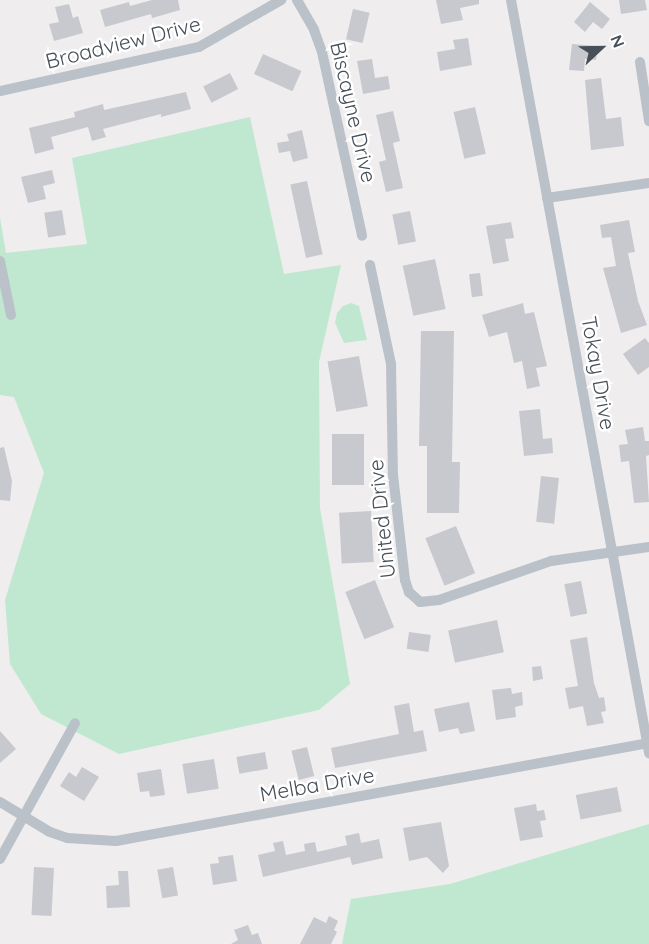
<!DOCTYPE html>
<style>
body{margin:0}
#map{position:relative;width:649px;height:944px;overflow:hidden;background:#efeded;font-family:Quicksand,sans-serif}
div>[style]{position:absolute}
.green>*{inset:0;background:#c0e8d1}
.building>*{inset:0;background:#c7c9cf;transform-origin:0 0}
.street>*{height:10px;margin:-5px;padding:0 5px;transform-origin:5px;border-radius:5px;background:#bac1c8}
span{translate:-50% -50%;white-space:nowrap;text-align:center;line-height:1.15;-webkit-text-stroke:5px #fff;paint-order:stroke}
.street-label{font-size:21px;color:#474f58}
.north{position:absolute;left:571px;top:18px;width:60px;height:60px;-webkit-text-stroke:4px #fff;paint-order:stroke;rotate:68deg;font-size:16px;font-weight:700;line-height:24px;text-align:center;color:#474f58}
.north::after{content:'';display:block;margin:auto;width:21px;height:27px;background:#474f58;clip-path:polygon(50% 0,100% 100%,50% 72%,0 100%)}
</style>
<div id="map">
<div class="green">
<div style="clip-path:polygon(250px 117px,284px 274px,341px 265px,319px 362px,320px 508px,350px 684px,319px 710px,119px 754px,41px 714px,10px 664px,5px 600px,44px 473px,14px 397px,0 395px,0 218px,6px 253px,87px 244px,72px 158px)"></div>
<div style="clip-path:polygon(351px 303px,359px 306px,367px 340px,344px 343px,335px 323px,337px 313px,343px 306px)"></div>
<div style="clip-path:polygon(649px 824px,649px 944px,342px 944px,351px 899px,450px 884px)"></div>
</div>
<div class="building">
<div style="clip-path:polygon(152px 0,178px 0,180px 10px,152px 18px,151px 14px,105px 27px,100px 10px,129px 2px,130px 6px)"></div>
<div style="clip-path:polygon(436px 0,479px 0,479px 4px,460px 8px,463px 20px,441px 24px)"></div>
<div style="clip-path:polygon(619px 0,645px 0,647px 10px,621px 14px)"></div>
<div style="clip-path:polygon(590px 2px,610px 19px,602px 29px,593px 22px,585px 32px,574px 22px)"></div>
<div style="clip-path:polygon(69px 4px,73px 18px,78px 16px,83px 33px,54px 41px,49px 24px,59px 22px,55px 7px)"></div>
<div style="left:353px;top:9px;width:17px;height:31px;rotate:13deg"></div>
<div style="clip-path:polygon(468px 38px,472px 65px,440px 71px,437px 52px,455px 49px,453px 40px)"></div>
<div style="clip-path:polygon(572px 44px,598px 46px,596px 60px,585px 59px,584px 71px,569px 70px)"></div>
<div style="left:263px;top:54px;width:42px;height:22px;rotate:24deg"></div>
<div style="clip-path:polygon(372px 59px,375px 78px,388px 76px,390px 89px,363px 94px,357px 61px)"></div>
<div style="left:230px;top:73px;width:18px;height:30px;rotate:63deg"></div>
<div style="clip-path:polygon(601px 78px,606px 119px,621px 117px,624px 146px,591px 150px,585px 80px)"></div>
<div style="clip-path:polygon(186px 92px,191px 109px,161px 117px,161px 114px,103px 129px,106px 137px,92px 141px,88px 127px,51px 137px,54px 149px,35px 154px,29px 128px,75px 117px,74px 112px,103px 104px,104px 110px)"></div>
<div style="left:475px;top:107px;width:48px;height:22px;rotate:77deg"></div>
<div style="clip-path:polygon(393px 111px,400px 141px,393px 143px,403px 188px,386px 192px,379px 162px,386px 160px,376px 115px)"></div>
<div style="clip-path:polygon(302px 130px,308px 158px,293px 162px,290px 151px,279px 153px,277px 143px,289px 141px,287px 134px)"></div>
<div style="clip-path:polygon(52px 170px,55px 183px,43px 186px,46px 199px,28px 203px,21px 177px)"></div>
<div style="left:307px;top:181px;width:75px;height:17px;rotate:78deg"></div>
<div style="left:62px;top:210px;width:25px;height:18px;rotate:81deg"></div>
<div style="left:410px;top:211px;width:31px;height:18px;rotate:79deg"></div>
<div style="clip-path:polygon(629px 220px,635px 252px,628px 253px,638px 301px,647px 325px,621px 333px,603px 268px,616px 266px,611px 237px,602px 238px,600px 225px)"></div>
<div style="clip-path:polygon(511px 222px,514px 238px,505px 239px,509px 261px,493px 264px,486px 226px)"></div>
<div style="left:435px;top:259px;width:51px;height:33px;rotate:78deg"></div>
<div style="left:480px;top:273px;width:23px;height:11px;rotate:83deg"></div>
<div style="clip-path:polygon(523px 303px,525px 314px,534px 312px,547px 366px,536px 368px,540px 386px,527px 389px,522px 361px,514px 363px,507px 332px,489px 337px,482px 315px)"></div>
<div style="clip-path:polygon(421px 331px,454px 331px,452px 462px,460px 462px,459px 513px,427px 513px,427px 446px,419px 446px)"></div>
<div style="clip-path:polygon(645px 338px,649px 343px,649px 367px,638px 375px,623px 354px)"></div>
<div style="left:359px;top:356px;width:51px;height:32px;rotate:80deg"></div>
<div style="clip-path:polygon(540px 409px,543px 439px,552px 438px,553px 453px,524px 456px,519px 411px)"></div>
<div style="clip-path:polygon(643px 427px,645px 441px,649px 441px,649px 455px,646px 456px,649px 502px,634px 503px,629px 461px,621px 462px,619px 445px,628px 444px,625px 430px)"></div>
<div style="left:332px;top:434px;width:32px;height:51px"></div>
<div style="clip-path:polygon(4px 447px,12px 481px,10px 501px,0 500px,0 448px)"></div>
<div style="left:541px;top:476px;width:18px;height:46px;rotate:6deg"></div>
<div style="left:371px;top:511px;width:51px;height:32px;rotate:87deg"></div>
<div style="left:456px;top:526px;width:51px;height:33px;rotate:68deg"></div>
<div style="left:375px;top:580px;width:51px;height:32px;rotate:68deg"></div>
<div style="left:581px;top:581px;width:33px;height:17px;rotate:79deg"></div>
<div style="left:497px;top:620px;width:33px;height:50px;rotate:78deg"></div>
<div style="left:409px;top:632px;width:22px;height:17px;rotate:8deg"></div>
<div style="clip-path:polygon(587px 637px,594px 683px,599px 698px,604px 697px,606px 711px,601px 712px,604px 723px,587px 726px,583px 706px,569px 709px,565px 688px,578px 686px,570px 640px)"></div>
<div style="clip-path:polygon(541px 666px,543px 679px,533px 681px,532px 667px)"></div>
<div style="clip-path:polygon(511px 688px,512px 694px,522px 692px,523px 705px,515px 707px,516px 717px,496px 720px,492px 690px)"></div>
<div style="clip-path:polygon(469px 702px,475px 731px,460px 734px,458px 728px,439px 732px,434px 709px)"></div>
<div style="clip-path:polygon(409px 703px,414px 732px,423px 730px,427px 751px,335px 768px,331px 748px,399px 734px,394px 706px)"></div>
<div style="clip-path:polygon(0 731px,16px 749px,0 763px)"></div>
<div style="left:307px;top:747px;width:30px;height:16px;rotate:76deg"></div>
<div style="left:265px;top:752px;width:17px;height:29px;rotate:80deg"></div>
<div style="left:214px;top:759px;width:30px;height:32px;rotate:81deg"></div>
<div style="clip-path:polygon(82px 767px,99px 777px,84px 801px,60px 786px,69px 772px,76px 777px)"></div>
<div style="clip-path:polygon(161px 769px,165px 795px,150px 797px,149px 791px,140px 792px,137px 773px)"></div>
<div style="left:617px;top:787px;width:25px;height:42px;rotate:79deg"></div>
<div style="clip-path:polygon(536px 804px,537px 811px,544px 810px,546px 820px,540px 821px,543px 837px,520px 841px,514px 808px)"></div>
<div style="clip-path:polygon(441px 822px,449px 866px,443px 873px,427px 857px,409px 861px,403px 828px)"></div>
<div style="clip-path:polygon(359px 833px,361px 843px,379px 839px,383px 858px,352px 865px,350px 857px,263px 877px,258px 855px,275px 851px,273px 843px,283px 841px,286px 855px,305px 851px,304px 844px,315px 842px,317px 852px,347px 845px,345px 836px)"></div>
<div style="clip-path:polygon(233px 855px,237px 881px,213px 885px,210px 864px,219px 863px,218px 857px)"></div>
<div style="left:34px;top:867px;width:20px;height:48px;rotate:3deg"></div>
<div style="left:173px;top:867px;width:29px;height:16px;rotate:80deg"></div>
<div style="clip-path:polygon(118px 871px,128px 871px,130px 907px,107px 908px,106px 886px,119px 885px)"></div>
<div style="clip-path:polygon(329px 916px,338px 921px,334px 930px,337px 932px,331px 944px,300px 944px,314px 917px,326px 923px)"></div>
<div style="clip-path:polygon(248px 925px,252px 935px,258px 933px,262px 944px,231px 944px,238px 940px,234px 930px)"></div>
</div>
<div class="street">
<div style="left:297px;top:0;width:34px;rotate:60deg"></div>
<div style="left:314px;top:30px;width:23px;rotate:70deg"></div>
<div style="left:322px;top:52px;width:188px;rotate:77.7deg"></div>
<div style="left:511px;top:0;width:766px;rotate:79.61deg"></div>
<div style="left:640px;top:62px;width:60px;rotate:81.3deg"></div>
<div style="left:0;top:91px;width:204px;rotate:-12.5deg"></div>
<div style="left:199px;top:47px;width:95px;rotate:-29.8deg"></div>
<div style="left:547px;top:198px;width:103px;rotate:-8.4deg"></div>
<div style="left:0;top:261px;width:55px;rotate:78.5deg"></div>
<div style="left:370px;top:265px;width:101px;rotate:78deg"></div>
<div style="left:391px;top:364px;width:111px;rotate:89deg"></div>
<div style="left:393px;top:475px;width:106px;rotate:83.5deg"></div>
<div style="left:405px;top:580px;width:13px;rotate:72deg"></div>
<div style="left:409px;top:592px;width:15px;rotate:42deg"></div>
<div style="left:420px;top:602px;width:19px;rotate:-6deg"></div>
<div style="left:439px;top:600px;width:119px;rotate:-19.2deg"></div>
<div style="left:551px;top:561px;width:99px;rotate:-8.1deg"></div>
<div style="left:0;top:802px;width:58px;rotate:31deg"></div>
<div style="left:50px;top:832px;width:18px;rotate:19deg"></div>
<div style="left:67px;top:838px;width:49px;rotate:3.5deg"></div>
<div style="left:116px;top:841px;width:542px;rotate:-10.42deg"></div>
<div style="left:0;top:859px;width:155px;rotate:-61.1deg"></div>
</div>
<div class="street-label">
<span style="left:123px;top:42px;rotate:-14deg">Broadview Drive</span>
<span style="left:354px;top:112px;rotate:77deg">Biscayne Drive</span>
<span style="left:599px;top:373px;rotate:80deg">Tokay Drive</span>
<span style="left:381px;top:519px;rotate:-96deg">United Drive</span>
<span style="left:317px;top:784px;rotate:-10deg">Melba Drive</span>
</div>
<div class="north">N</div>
</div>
